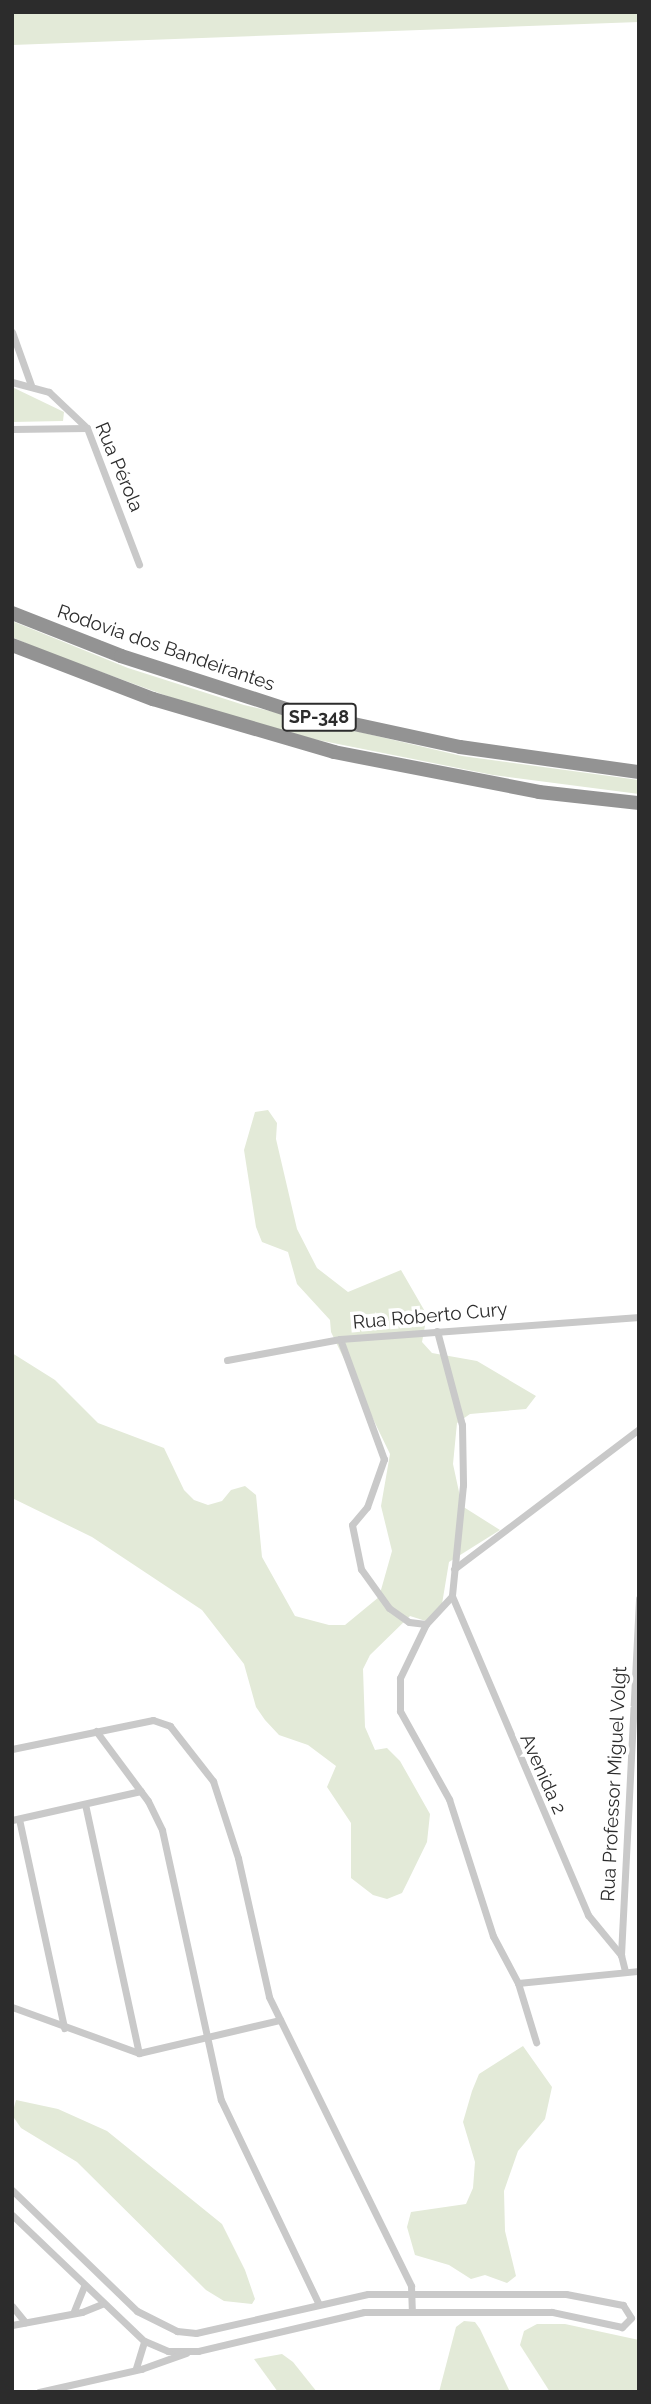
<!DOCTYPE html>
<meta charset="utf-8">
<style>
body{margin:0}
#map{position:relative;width:651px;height:2404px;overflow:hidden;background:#fff;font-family:Raleway,sans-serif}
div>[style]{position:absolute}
.green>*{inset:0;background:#e3ead8}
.street>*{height:7px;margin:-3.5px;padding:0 3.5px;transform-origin:3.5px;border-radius:3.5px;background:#c9c9c9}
.highway>*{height:14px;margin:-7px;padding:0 7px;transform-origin:7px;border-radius:7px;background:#939393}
span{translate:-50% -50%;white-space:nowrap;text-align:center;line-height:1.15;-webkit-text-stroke:7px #fff;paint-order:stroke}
.shield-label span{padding:2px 5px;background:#fff;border:2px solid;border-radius:5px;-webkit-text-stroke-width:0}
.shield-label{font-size:18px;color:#2c2c2c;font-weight:700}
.street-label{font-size:19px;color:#2c2c2c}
.frame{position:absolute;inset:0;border:14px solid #2c2c2c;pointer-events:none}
</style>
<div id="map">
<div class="green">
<div style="clip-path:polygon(12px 12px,639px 12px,639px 22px,12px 45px)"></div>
<div style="clip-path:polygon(12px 387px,64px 412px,63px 421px,12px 422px)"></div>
<div style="clip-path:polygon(12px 621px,128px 668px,244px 705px,462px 756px,639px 780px,639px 794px,493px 775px,313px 739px,178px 700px,41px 650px,12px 637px)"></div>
<div style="clip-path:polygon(268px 1110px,277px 1123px,276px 1139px,297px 1229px,317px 1268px,348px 1292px,401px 1270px,427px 1315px,422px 1342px,432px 1353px,477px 1361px,536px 1396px,526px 1409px,470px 1414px,457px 1423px,453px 1464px,462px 1506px,500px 1530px,449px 1562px,441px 1610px,432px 1623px,410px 1616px,370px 1655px,363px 1669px,365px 1727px,375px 1750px,387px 1748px,400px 1761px,430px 1814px,427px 1842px,408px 1881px,402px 1893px,387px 1899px,373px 1895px,351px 1878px,351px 1823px,327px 1787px,336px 1766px,308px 1745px,279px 1735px,265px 1720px,256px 1707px,244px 1664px,202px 1610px,92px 1537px,12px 1498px,12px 1353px,55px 1380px,98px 1423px,164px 1448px,184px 1490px,194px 1500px,208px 1505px,222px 1501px,231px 1490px,245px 1486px,256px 1495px,262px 1557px,295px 1616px,329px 1625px,345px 1625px,379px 1597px,392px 1551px,381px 1506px,390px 1454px,331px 1332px,330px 1320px,297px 1284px,288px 1252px,262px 1242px,256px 1227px,244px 1150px,255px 1112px)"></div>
<div style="clip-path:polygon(523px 2046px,552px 2087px,545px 2119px,518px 2151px,504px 2191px,505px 2231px,516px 2276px,507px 2283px,485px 2275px,471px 2279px,449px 2265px,415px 2255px,407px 2227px,411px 2212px,466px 2204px,473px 2188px,475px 2162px,463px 2122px,472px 2091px,479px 2074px)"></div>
<div style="clip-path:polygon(16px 2100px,58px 2109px,107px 2131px,222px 2224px,245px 2270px,255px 2299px,252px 2304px,224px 2301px,206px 2290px,77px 2162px,21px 2128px,12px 2115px)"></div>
<div style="clip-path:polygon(464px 2321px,475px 2322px,480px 2329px,510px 2392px,439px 2392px,456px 2327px)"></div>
<div style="clip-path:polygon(537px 2324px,565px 2324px,639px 2340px,639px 2392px,550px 2392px,520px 2345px,524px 2331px)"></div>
<div style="clip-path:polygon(282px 2354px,293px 2362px,317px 2392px,278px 2392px,254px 2359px)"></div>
</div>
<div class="street">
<div style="left:12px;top:332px;width:56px;rotate:70.3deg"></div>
<div style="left:12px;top:382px;width:38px;rotate:15deg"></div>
<div style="left:49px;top:392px;width:52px;rotate:43.5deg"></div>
<div style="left:87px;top:428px;width:146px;rotate:69.1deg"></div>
<div style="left:12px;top:429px;width:75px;rotate:-0.8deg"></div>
<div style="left:437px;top:1331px;width:97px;rotate:75.1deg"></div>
<div style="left:462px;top:1425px;width:60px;rotate:89deg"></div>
<div style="left:463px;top:1485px;width:112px;rotate:95.7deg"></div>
<div style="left:452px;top:1596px;width:347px;rotate:66.9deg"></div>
<div style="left:588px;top:1915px;width:52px;rotate:50.5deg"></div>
<div style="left:340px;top:1339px;width:128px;rotate:69.9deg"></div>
<div style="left:384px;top:1459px;width:51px;rotate:109.5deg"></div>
<div style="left:367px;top:1507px;width:23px;rotate:130deg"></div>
<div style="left:352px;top:1525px;width:45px;rotate:78.4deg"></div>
<div style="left:361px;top:1569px;width:48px;rotate:54.3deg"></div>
<div style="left:389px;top:1608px;width:24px;rotate:35deg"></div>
<div style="left:409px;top:1622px;width:17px;rotate:7deg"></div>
<div style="left:426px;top:1624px;width:38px;rotate:-47deg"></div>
<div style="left:227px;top:1360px;width:115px;rotate:-10.5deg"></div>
<div style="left:340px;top:1339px;width:300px;rotate:-4.2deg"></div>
<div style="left:454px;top:1569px;width:232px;rotate:-37.1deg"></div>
<div style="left:426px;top:1624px;width:60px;rotate:115.7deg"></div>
<div style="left:400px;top:1678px;width:33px;rotate:90deg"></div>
<div style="left:400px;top:1711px;width:101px;rotate:60.9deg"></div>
<div style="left:449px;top:1799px;width:144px;rotate:72.2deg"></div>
<div style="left:493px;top:1936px;width:53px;rotate:62deg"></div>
<div style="left:518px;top:1983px;width:62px;rotate:73deg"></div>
<div style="left:96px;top:1731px;width:87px;rotate:53.4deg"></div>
<div style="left:148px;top:1801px;width:32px;rotate:64deg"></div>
<div style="left:162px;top:1830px;width:276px;rotate:77.7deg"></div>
<div style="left:221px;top:2100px;width:227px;rotate:64.4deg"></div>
<div style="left:12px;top:1749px;width:144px;rotate:-11.6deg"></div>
<div style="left:153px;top:1720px;width:18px;rotate:19deg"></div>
<div style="left:170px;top:1726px;width:70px;rotate:52deg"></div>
<div style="left:213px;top:1781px;width:81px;rotate:72deg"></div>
<div style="left:238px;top:1858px;width:142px;rotate:77.4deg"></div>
<div style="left:269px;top:1997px;width:322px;rotate:63.8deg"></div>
<div style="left:411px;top:2286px;width:26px;rotate:88deg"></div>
<div style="left:85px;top:1804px;width:255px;rotate:77.8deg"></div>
<div style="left:19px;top:1819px;width:214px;rotate:77.8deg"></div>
<div style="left:12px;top:1820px;width:132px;rotate:-12.7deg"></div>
<div style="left:625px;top:1971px;width:16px;rotate:-104deg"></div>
<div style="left:621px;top:1955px;width:357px;rotate:-87.1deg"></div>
<div style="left:518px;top:1983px;width:122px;rotate:-5.7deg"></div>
<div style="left:12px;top:2007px;width:135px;rotate:19.9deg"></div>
<div style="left:139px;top:2053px;width:145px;rotate:-13.2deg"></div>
<div style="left:12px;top:2190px;width:174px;rotate:44.1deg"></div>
<div style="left:137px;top:2311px;width:45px;rotate:26.6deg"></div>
<div style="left:177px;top:2331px;width:19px;rotate:6deg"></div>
<div style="left:196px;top:2333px;width:176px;rotate:-12.8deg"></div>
<div style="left:368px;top:2294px;width:198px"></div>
<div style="left:566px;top:2294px;width:58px;rotate:10.9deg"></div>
<div style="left:623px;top:2305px;width:15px;rotate:58deg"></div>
<div style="left:631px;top:2318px;width:13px;rotate:135deg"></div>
<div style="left:622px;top:2327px;width:72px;rotate:-167.9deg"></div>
<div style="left:552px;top:2312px;width:188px;rotate:180deg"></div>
<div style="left:364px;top:2312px;width:171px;rotate:166.8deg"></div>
<div style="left:198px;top:2351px;width:30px;rotate:180deg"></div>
<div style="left:168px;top:2351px;width:26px;rotate:-157deg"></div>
<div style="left:144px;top:2341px;width:182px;rotate:-136.3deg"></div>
<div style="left:12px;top:2306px;width:21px;rotate:51deg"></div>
<div style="left:74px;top:2311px;width:27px;rotate:-68deg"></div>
<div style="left:12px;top:2325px;width:71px;rotate:-10.5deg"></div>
<div style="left:82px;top:2312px;width:22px;rotate:-22deg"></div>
<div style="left:136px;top:2368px;width:28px;rotate:-73deg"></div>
<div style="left:39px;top:2392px;width:105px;rotate:-12.7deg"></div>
<div style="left:141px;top:2369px;width:48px;rotate:-19.6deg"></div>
</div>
<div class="highway">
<div style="left:12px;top:613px;width:117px;rotate:21.5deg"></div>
<div style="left:121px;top:656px;width:176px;rotate:17.8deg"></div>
<div style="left:289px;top:710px;width:175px;rotate:12.2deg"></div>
<div style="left:460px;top:747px;width:181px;rotate:8deg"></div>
<div style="left:12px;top:645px;width:151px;rotate:21deg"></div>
<div style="left:153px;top:699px;width:189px;rotate:16.3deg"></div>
<div style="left:334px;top:752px;width:209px;rotate:11deg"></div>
<div style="left:539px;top:792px;width:101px;rotate:6.3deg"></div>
</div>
<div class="shield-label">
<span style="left:319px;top:717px">SP-348</span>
</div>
<div class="street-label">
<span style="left:119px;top:467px;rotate:67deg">Rua Pérola</span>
<span style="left:166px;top:648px;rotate:19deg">Rodovia dos Bandeirantes</span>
<span style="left:430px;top:1316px;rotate:-5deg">Rua Roberto Cury</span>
<span style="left:543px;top:1774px;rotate:66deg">Avenida 2</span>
<span style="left:614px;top:1784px;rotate:-87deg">Rua Professor Miguel Volgt</span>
</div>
<div class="frame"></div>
</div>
